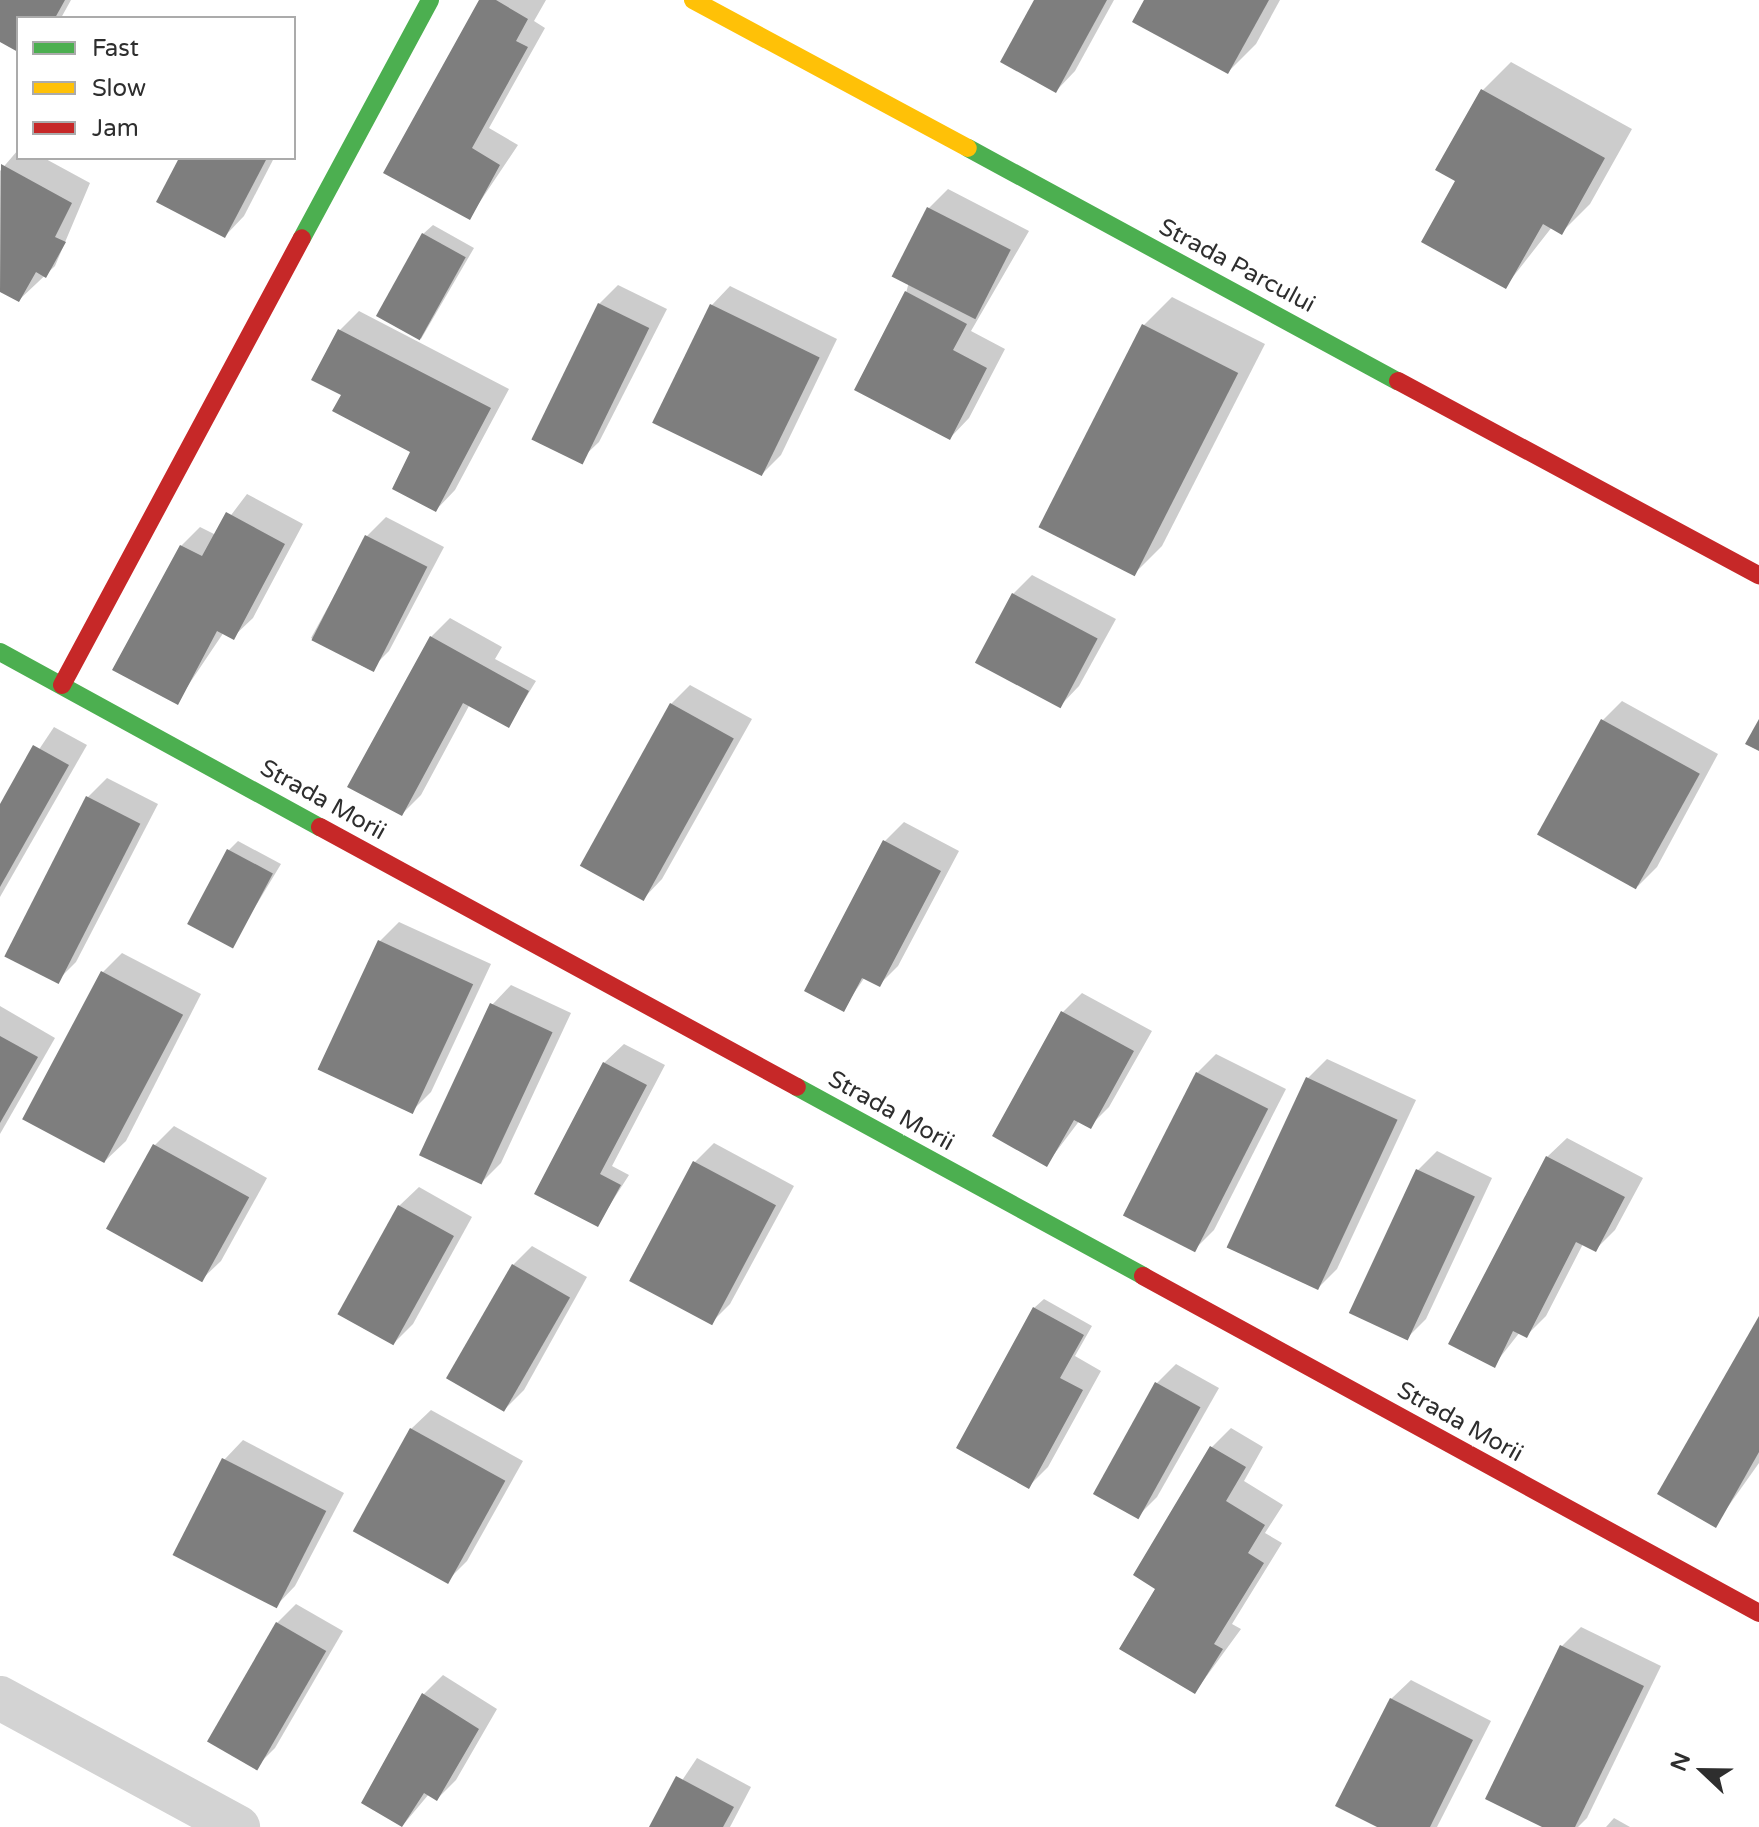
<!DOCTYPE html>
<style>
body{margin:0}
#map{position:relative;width:1759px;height:1827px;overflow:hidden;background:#fff;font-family:"Varela Round",sans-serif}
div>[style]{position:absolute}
.shadow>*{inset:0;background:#0003}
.building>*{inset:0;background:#7e7e7e;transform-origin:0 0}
.street>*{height:44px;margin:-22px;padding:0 22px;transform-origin:22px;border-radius:22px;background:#d3d3d3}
.fast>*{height:18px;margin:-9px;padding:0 9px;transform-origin:9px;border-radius:9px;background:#4caf50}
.slow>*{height:18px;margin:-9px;padding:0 9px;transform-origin:9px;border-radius:9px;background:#ffc107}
.jam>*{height:18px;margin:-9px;padding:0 9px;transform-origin:9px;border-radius:9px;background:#c62828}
span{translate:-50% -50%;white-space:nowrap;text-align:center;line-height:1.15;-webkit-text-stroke:8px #fff;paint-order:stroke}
.street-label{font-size:24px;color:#2e2e2e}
.legend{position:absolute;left:16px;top:16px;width:280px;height:144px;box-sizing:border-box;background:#fff;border:2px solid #ababab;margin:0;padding:10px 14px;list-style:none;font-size:24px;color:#2e2e2e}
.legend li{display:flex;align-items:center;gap:16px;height:40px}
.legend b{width:40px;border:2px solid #ababab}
.north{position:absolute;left:1663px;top:1731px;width:80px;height:80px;-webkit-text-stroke:6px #fff;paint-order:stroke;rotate:292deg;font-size:22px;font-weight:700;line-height:32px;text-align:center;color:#2e2e2e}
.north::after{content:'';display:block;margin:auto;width:28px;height:36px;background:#2e2e2e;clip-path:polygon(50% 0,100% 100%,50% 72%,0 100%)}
</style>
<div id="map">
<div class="shadow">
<div style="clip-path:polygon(0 0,71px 0,61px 18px,18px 18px,18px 50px,0 40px)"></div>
<div style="clip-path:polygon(481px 0,546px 0,534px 21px,545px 28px,489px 128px,518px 145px,469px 218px,386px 172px)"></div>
<div style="clip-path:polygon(1036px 0,1114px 0,1075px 71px,1056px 91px)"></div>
<div style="clip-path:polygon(1146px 0,1280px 0,1256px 44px,1228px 72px)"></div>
<div style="clip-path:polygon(1511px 62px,1632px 129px,1590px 204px,1562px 232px,1552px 227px,1505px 287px,1457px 180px,1483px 90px)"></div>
<div style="clip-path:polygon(18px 150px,18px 158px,44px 158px,90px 183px,55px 266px,19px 300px,0 290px,0 171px)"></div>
<div style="clip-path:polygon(181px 158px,274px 158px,244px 216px,225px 236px)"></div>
<div style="clip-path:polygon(948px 189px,1029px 231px,971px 331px,1005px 349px,969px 418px,950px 438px,906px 293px,929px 208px)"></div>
<div style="clip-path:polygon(433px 225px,474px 248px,421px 339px,423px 234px)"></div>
<div style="clip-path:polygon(618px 285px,667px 309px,599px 442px,579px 461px,599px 304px)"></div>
<div style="clip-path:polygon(730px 286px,837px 339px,781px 455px,762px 474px,711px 306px)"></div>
<div style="clip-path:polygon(1172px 297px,1265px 344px,1162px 546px,1134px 574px,1041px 527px,1144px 325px)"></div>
<div style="clip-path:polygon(359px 311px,509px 389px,455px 490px,436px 510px,413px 451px,343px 395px,340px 330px)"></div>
<div style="clip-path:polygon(247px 494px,303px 524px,253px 618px,233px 637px,224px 632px,177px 702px,181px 546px,200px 527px,216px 535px)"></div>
<div style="clip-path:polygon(386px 517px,444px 547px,389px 651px,370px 670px,311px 638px,367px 536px)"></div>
<div style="clip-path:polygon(1032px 575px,1116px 619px,1079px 686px,1060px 706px,1013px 594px)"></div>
<div style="clip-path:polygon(450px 618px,502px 647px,495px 659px,536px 681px,509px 725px,470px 704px,421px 795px,402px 814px,431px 637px)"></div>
<div style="clip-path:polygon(690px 685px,752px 719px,662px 879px,643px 899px,671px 704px)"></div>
<div style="clip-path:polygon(1622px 701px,1718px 754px,1657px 867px,1638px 886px,1603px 720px)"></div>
<div style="clip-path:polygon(54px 727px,87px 745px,0 897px,0 808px)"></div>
<div style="clip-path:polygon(107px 778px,158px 804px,76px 962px,57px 981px,88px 797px)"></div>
<div style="clip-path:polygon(904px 822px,959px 851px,898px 966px,879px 985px,865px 977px,843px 1009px,885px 841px)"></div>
<div style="clip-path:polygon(238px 841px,281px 864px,232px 945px,229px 850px)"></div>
<div style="clip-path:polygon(399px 922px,491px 964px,431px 1092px,412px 1111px,319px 1068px,380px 941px)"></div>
<div style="clip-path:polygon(122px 953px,201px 994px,126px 1141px,106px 1160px,103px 972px)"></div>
<div style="clip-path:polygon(511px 985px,571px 1013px,501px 1163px,482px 1182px,492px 1005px)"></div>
<div style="clip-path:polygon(1082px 993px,1152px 1031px,1109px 1107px,1090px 1126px,1080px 1120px,1046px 1165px,994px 1135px,1063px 1012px)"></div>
<div style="clip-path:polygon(0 1006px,55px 1038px,0 1134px)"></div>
<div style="clip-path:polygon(624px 1044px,665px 1065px,612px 1166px,629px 1175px,597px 1225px,604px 1063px)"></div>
<div style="clip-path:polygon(1216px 1054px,1286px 1089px,1214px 1230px,1195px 1249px,1197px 1073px)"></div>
<div style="clip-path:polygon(1327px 1059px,1416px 1100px,1337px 1269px,1318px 1288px,1308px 1078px)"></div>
<div style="clip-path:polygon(174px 1126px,267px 1178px,221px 1261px,201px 1280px,155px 1145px)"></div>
<div style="clip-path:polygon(1567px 1138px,1643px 1178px,1615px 1230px,1595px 1250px,1583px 1244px,1546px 1316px,1526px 1336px,1520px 1332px,1494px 1365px,1547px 1157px)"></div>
<div style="clip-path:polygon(714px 1143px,794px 1186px,730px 1304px,711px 1323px,630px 1279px,695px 1162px)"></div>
<div style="clip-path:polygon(1437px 1151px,1492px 1178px,1426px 1319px,1407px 1338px,1418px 1170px)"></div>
<div style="clip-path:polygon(419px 1187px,472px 1217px,413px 1324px,394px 1343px,399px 1206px)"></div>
<div style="clip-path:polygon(532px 1246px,587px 1277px,524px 1390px,505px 1409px,513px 1265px)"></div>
<div style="clip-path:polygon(1044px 1299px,1092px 1326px,1075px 1356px,1101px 1371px,1048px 1467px,1029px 1486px,1034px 1308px)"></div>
<div style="clip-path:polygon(1759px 1320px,1759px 1463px,1715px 1525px)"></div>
<div style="clip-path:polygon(1176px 1364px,1219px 1388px,1157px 1497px,1138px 1516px,1157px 1383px)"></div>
<div style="clip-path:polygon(431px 1410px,523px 1461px,467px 1561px,448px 1580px,411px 1429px)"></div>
<div style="clip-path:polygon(1231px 1428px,1263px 1447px,1244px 1481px,1283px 1505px,1265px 1533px,1282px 1543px,1232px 1624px,1241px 1629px,1195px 1692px,1158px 1588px,1212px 1447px)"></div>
<div style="clip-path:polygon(243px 1440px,344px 1493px,295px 1586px,276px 1606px,224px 1460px)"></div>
<div style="clip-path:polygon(296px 1604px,343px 1631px,275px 1748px,256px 1767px,277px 1623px)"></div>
<div style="clip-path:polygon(1581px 1627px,1661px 1666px,1587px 1818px,1578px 1827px,1547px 1827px,1562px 1646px)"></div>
<div style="clip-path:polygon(443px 1675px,497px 1709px,456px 1780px,437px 1799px,429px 1794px,403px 1825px,364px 1802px,424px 1694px)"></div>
<div style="clip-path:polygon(1411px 1680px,1491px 1721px,1437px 1827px,1381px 1827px,1391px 1699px)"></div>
<div style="clip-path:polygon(697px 1758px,751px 1787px,730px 1827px,651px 1827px)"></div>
<div style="clip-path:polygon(1614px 1818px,1630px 1827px,1606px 1827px)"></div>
</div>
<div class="building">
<div style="clip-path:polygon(0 0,65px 0,55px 18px,18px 18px,18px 52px,0 42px)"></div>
<div style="clip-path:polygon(479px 0,496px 0,528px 19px,516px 41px,528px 47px,472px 148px,500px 165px,470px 220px,383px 173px)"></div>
<div style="clip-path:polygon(1034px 0,1107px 0,1056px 93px,1000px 62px)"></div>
<div style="clip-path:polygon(1144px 0,1269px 0,1228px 74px,1132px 22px)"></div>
<div style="clip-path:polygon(1481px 89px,1605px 158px,1562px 235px,1543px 224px,1506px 289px,1421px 242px,1455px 181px,1435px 170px)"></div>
<div style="clip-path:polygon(179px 158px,267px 158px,225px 238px,156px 202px)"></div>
<div style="clip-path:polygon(1px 164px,72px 203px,55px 237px,66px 242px,46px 278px,36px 272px,19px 302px,0 292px)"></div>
<div style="left:927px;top:207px;width:94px;height:78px;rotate:27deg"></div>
<div style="left:422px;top:233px;width:50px;height:95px;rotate:29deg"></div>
<div style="clip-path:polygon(905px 291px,967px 324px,953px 350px,987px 368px,950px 440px,854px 390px)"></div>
<div style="left:598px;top:303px;width:57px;height:152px;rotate:26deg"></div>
<div style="left:710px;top:304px;width:122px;height:132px;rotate:26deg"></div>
<div style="left:1142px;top:324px;width:108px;height:228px;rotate:27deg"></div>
<div style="clip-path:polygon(338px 329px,491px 408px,436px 512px,392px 489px,410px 452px,332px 411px,341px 395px,311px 380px)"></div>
<div style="clip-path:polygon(226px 512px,285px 544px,234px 640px,217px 631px,178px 705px,112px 670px,180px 545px,202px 556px)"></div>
<div style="left:365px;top:535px;width:70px;height:118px;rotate:27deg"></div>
<div style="left:1012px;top:593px;width:97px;height:79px;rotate:28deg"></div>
<div style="clip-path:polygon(430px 636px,529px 691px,509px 728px,463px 703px,402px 816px,347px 787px)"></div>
<div style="left:670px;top:703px;width:73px;height:186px;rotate:29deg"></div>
<div style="left:1601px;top:719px;width:113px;height:132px;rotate:29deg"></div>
<div style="clip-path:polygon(1759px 719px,1759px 751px,1745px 744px)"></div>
<div style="clip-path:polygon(33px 745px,69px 765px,0 887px,0 804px)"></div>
<div style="left:86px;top:796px;width:61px;height:180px;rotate:27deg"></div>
<div style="clip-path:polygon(883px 840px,941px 871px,880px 987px,862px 978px,844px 1012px,804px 991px)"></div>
<div style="left:227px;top:849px;width:52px;height:85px;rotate:28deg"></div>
<div style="left:378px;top:940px;width:105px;height:143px;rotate:25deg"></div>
<div style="left:101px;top:971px;width:93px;height:168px;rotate:28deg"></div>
<div style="left:490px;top:1003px;width:69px;height:168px;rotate:25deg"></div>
<div style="clip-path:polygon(1061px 1011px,1134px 1051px,1091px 1129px,1074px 1120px,1047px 1167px,992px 1136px)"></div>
<div style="clip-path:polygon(0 1036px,38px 1057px,0 1123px)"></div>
<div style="clip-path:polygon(603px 1062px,647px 1085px,600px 1174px,621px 1185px,598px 1227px,534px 1194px)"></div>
<div style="left:1196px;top:1072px;width:81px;height:161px;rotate:27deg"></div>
<div style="left:1306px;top:1077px;width:101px;height:188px;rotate:25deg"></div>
<div style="left:153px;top:1144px;width:110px;height:97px;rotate:29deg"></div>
<div style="clip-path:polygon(1546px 1156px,1625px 1197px,1596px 1252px,1576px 1242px,1527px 1338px,1513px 1331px,1495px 1368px,1448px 1344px)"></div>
<div style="left:693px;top:1161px;width:94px;height:136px;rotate:28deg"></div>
<div style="left:1416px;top:1169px;width:65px;height:159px;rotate:25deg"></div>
<div style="left:398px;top:1205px;width:64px;height:125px;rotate:29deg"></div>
<div style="left:512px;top:1264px;width:67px;height:132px;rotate:30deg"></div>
<div style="clip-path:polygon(1033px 1307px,1084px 1335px,1060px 1378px,1083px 1390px,1029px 1489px,956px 1448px)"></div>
<div style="clip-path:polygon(1759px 1316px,1759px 1452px,1716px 1528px,1657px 1494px)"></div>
<div style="left:1155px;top:1382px;width:52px;height:128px;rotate:29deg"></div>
<div style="left:410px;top:1428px;width:109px;height:118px;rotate:29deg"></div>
<div style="clip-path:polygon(1210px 1446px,1246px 1467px,1226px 1501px,1265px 1525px,1248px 1553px,1264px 1563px,1214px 1644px,1223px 1649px,1195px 1694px,1119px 1649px,1155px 1589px,1133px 1575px)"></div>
<div style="left:222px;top:1458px;width:117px;height:109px;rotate:27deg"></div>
<div style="left:276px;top:1622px;width:58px;height:138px;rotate:30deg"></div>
<div style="clip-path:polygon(1560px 1645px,1644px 1686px,1575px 1827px,1542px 1827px,1485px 1799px)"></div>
<div style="clip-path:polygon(422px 1693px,479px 1729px,437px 1801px,424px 1793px,402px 1827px,361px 1803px)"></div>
<div style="clip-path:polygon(1390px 1698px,1473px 1740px,1430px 1827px,1377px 1827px,1335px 1806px)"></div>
<div style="clip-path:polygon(676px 1776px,734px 1807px,723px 1827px,649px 1827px)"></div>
</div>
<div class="street">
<div style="left:0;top:1698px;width:271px;rotate:28.5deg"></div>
</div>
<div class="fast">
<div style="left:968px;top:148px;width:489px;rotate:28.5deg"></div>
<div style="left:302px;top:238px;width:270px;rotate:-61.7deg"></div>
<div style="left:0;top:652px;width:365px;rotate:28.7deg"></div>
<div style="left:797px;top:1087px;width:394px;rotate:28.6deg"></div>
</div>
<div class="slow">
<div style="left:693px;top:0;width:312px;rotate:28.3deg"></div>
</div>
<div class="jam">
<div style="left:1398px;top:381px;width:410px;rotate:28.3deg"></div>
<div style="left:62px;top:685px;width:507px;rotate:-61.77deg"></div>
<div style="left:320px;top:827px;width:543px;rotate:28.59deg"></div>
<div style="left:1143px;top:1276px;width:702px;rotate:28.68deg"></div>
</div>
<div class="street-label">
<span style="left:1237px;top:266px;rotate:28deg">Strada Parcului</span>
<span style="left:323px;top:800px;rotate:29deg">Strada Morii</span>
<span style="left:891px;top:1111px;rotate:29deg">Strada Morii</span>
<span style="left:1460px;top:1422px;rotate:29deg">Strada Morii</span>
</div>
<ul class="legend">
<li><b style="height:10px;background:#4caf50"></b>Fast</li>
<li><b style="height:10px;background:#ffc107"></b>Slow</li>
<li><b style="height:10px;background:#c62828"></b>Jam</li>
</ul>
<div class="north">N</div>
</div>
